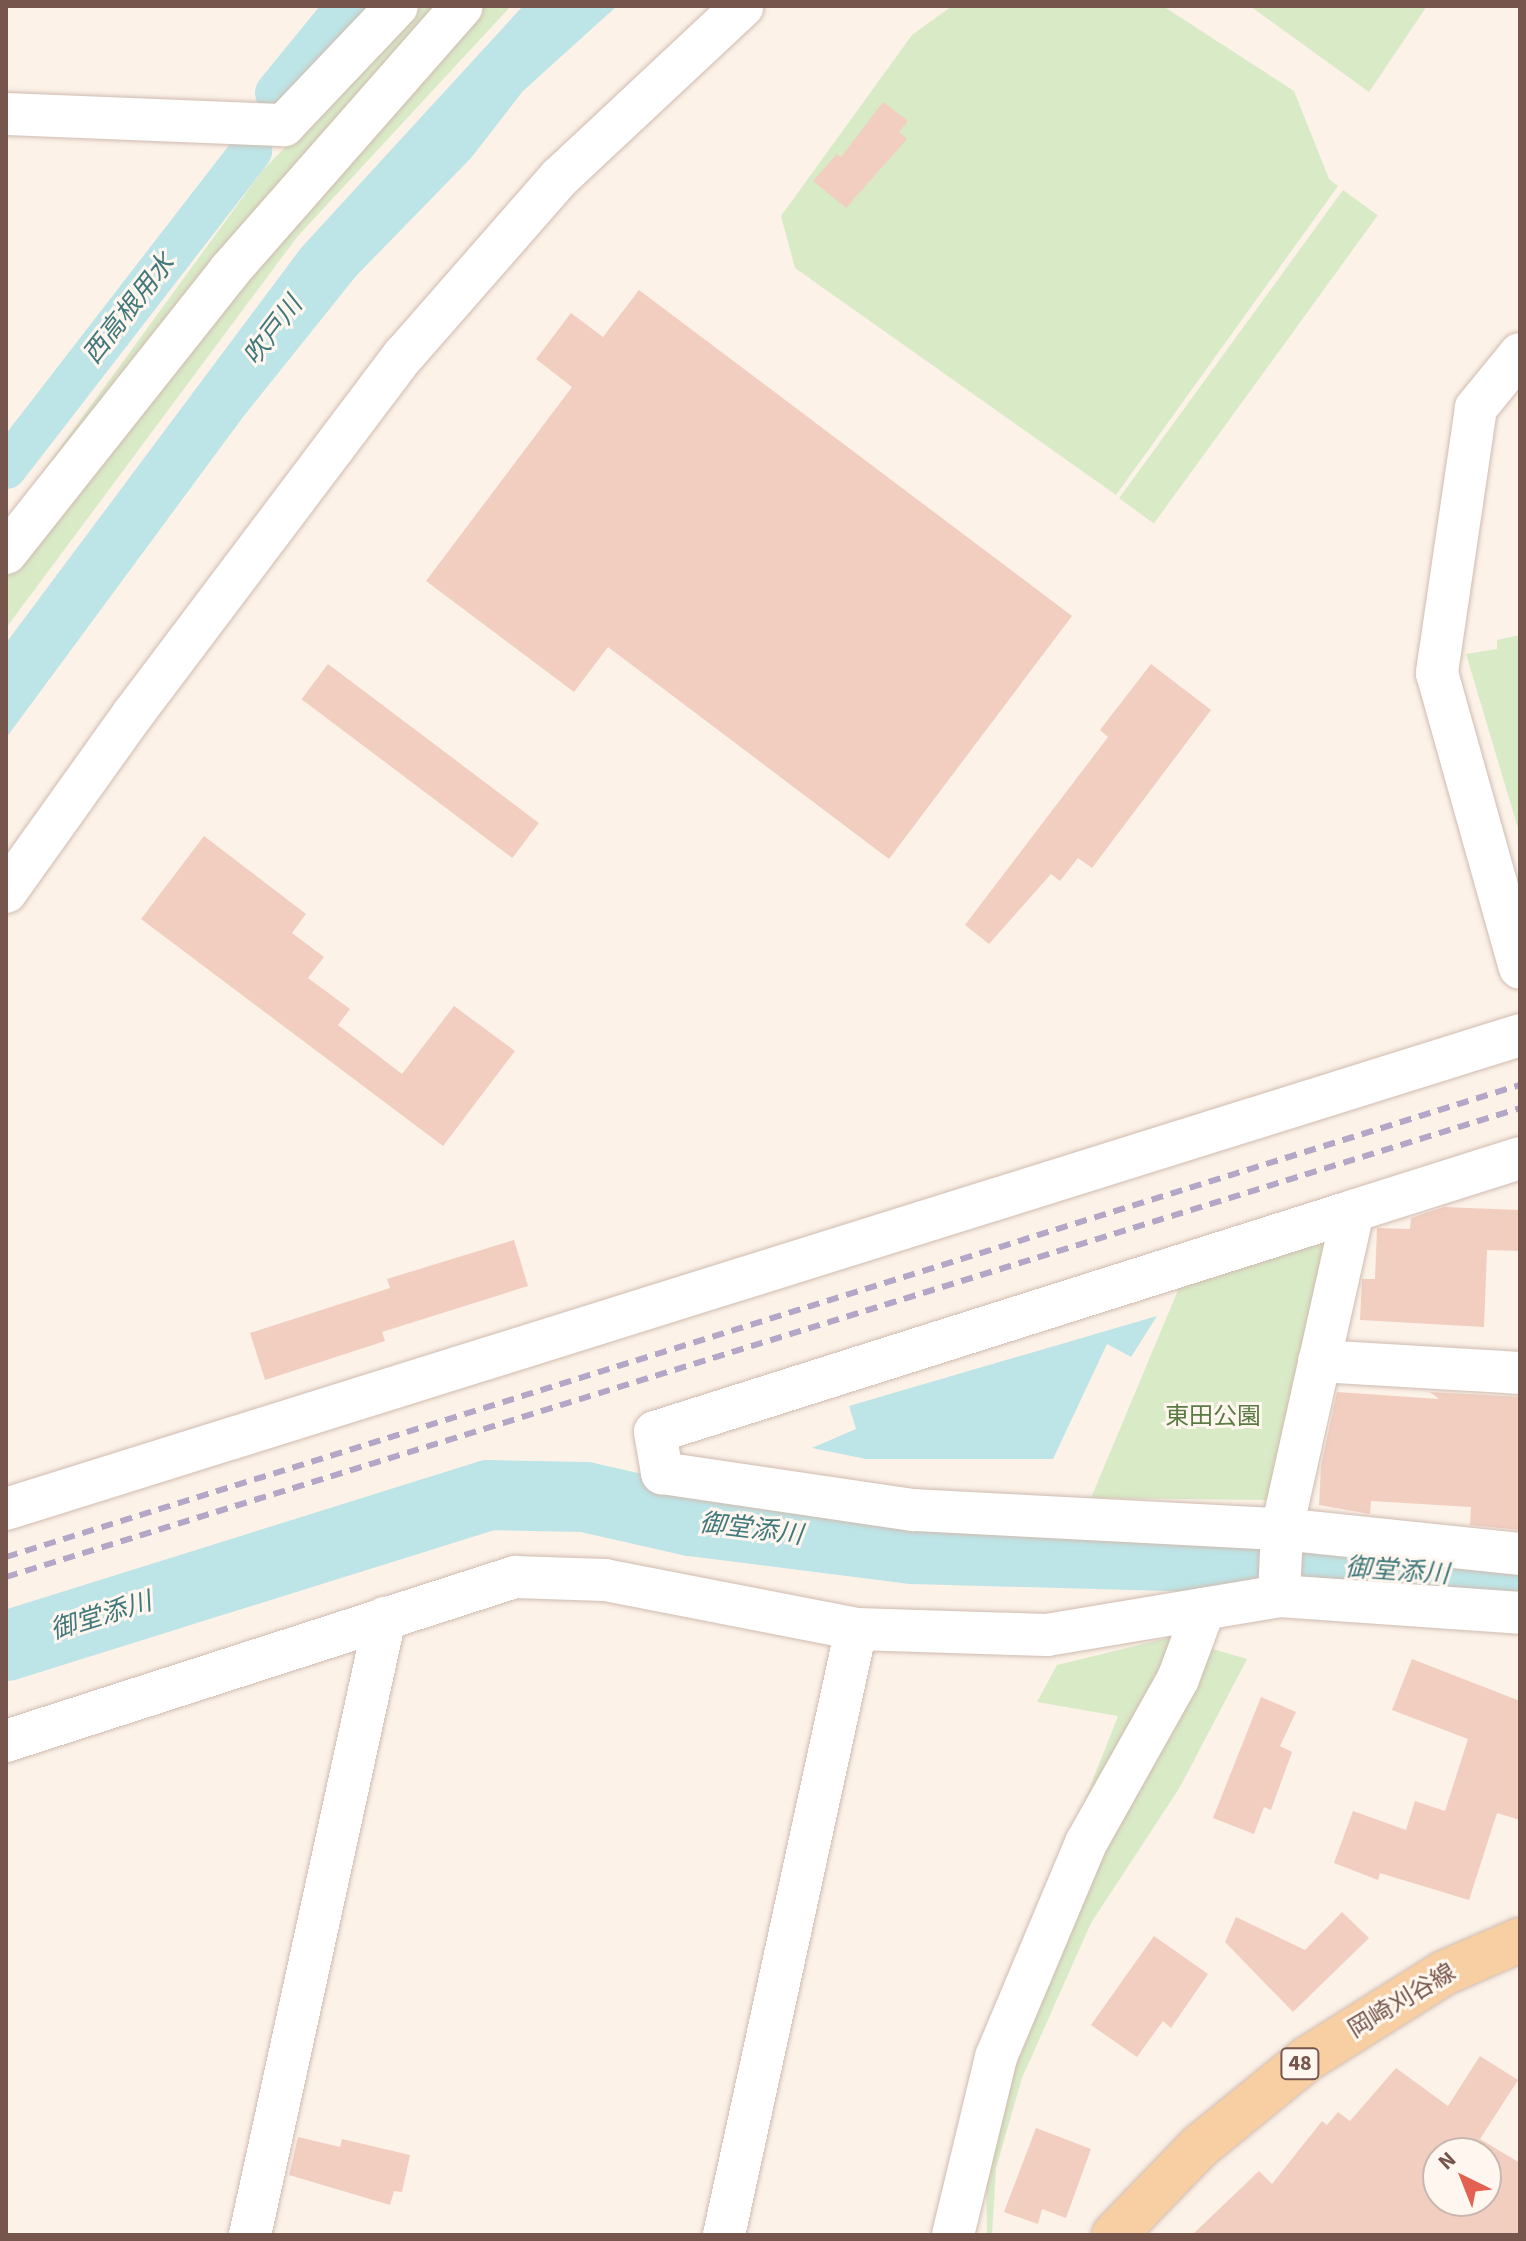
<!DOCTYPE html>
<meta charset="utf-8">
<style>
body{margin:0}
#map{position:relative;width:1526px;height:2241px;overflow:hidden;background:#fcf2e8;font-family:"Source Sans 3","Noto Sans JP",sans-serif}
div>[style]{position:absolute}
.green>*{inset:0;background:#d9eac7;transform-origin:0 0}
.water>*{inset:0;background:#bde4e6}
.canal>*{height:42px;margin:-21px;padding:0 21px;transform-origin:21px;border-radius:21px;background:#bde4e6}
.river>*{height:70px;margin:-35px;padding:0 35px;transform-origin:35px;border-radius:35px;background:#bde4e6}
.building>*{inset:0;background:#f1cec0;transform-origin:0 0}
.roads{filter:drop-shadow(0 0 2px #d0bbb0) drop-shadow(0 0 2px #d0bbb0)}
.minor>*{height:42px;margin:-21px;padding:0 21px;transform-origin:21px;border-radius:21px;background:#fff}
.primary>*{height:44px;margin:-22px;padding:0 22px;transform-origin:22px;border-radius:22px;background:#f8cfa3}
.rail>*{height:6px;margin-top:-3px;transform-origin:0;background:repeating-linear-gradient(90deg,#b4a6c6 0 12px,transparent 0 20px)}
span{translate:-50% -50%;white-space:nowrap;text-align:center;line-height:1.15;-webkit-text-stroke:6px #fff7ef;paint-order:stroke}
.shield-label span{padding:2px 6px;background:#fff7ef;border:2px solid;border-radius:6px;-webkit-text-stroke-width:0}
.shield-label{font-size:22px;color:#76564c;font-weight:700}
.park-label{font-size:24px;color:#5b7b44}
.street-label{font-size:24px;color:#76564c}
.water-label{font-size:26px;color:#40787b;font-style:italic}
.frame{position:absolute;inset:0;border:8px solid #76564c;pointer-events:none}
.north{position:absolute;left:1422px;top:2137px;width:80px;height:80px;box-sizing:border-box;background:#fff7ef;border:2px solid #c8b7ae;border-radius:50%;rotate:317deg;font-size:22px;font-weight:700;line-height:32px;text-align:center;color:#76564c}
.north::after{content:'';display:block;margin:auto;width:28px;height:36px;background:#e26151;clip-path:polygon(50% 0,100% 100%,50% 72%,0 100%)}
</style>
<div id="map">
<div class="green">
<div style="clip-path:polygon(422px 6px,511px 6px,297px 237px,6px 628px,6px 522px,262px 171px)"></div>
<div style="clip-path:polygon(952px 6px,1163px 6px,1294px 91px,1329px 179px,1338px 186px,1116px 495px,795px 268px,781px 216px,912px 35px)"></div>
<div style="clip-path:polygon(1250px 6px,1427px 6px,1369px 92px)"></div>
<div style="left:1343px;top:190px;width:43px;height:381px;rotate:36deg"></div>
<div style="clip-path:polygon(1520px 635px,1520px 835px,1466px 654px,1497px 649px,1497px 640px)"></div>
<div style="clip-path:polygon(1329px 1236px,1283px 1485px,1266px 1500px,1091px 1498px,1181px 1283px)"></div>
<div style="clip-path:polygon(1172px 1637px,1247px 1659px,1180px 1787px,1091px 1923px,1022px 2078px,996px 2168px,992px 2235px,987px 2235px,984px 2057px,1118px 1716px,1037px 1702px,1057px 1665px)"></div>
</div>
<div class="water">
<div style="clip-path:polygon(523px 6px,617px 6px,523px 91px,471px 158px,356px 276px,243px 417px,6px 738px,6px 643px,301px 248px)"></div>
<div style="clip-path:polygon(1157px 1316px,1131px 1357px,1107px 1344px,1053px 1459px,866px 1459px,812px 1448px,856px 1429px,849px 1406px)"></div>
</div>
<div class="canal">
<div style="left:276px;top:93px;width:112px;rotate:-50.8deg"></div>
<div style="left:6px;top:468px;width:401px;rotate:-52.3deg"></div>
</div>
<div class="river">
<div style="left:6px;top:1646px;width:506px;rotate:-17.36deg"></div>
<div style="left:489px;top:1495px;width:96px;rotate:1.2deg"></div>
<div style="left:585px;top:1497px;width:109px;rotate:12.8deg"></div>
<div style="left:691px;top:1521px;width:225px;rotate:7.2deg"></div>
<div style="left:914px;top:1549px;width:291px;rotate:1.6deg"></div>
<div style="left:1205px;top:1557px;width:316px;rotate:4.2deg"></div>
</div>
<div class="building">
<div style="clip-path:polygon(883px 102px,908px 121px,899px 132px,907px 139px,846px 208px,813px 181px,837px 154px,841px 157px)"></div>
<div style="clip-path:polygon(639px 290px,1072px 616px,889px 859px,608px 647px,574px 692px,426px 581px,572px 387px,536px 359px,571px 313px,603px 337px)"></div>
<div style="left:328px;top:664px;width:264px;height:44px;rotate:37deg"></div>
<div style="clip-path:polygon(1151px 664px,1211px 710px,1092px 868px,1078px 858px,1060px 881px,1051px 874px,989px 944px,965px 925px,1108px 737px,1100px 730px)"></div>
<div style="clip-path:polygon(204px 836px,306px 914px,292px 933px,324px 957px,308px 978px,350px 1009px,338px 1025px,402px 1074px,454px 1006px,515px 1051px,443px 1146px,141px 919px)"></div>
<div style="clip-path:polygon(1444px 1207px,1520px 1210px,1520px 1251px,1487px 1250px,1484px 1327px,1360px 1320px,1362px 1279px,1375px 1279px,1377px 1228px,1410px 1229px,1411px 1218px)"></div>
<div style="clip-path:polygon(514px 1240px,528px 1286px,382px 1332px,385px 1341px,265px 1380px,250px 1333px,390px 1288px,387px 1279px)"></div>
<div style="clip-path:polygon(1337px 1392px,1439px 1399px,1430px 1392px,1520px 1397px,1520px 1530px,1470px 1525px,1471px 1507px,1371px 1501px,1370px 1514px,1319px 1505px,1321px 1466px)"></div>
<div style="clip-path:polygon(1412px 1659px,1520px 1701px,1520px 1820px,1497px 1813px,1469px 1900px,1380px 1873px,1378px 1880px,1334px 1863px,1353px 1811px,1406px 1830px,1415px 1801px,1445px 1811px,1468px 1739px,1392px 1710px)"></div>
<div style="clip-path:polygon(1261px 1697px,1296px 1712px,1280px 1746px,1292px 1752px,1271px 1810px,1264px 1807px,1254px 1834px,1213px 1818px)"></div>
<div style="clip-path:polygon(1342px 1912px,1369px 1938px,1293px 2012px,1225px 1942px,1236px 1917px,1305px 1950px)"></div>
<div style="clip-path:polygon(1154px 1936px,1208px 1974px,1171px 2028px,1163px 2021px,1137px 2057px,1091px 2025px)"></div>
<div style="clip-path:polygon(evenodd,1480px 2056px,1518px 2080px,1480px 2139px,1520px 2163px,1520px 2235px,1192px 2235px,1259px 2171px,1272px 2184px,1322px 2121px,1327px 2125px,1338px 2112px,1350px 2121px,1396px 2068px,1448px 2106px,1480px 2056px,1438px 2153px,1486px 2153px,1486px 2201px,1438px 2201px,1438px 2153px)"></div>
<div style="clip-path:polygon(1036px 2128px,1091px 2149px,1066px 2218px,1042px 2209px,1038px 2224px,1004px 2212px)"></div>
<div style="clip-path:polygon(298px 2137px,340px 2147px,342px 2139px,410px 2155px,402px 2192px,394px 2191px,390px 2205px,289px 2175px)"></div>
</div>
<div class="roads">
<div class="minor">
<div style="left:6px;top:114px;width:278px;rotate:2.3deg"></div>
<div style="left:284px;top:125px;width:164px;rotate:-46.5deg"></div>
<div style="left:1520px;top:354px;width:70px;rotate:129.2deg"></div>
<div style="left:1476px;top:408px;width:268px;rotate:98.4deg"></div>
<div style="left:1437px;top:673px;width:306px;rotate:74.3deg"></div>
<div style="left:6px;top:553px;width:361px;rotate:-51.6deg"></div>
<div style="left:230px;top:270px;width:351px;rotate:-48.7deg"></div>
<div style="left:6px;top:892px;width:219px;rotate:-54.5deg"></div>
<div style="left:133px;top:714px;width:450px;rotate:-53deg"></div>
<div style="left:404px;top:355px;width:237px;rotate:-48.8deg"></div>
<div style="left:560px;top:177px;width:250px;rotate:-43.1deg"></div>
<div style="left:1353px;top:1211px;width:732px;rotate:162.43deg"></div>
<div style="left:655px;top:1432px;width:42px;rotate:80.3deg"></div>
<div style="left:662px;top:1473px;width:255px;rotate:8.4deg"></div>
<div style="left:914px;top:1510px;width:368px;rotate:3deg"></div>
<div style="left:1282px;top:1529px;width:239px;rotate:6deg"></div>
<div style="left:1319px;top:1361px;width:201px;rotate:3.4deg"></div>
<div style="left:6px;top:1509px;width:1586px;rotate:-17.38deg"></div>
<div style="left:1279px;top:1596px;width:67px;rotate:-87.4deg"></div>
<div style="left:1282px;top:1529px;width:326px;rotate:-77.4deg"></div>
<div style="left:1353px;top:1211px;width:175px;rotate:-17.6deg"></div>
<div style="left:6px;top:1741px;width:535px;rotate:-17.86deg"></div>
<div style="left:515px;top:1577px;width:90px;rotate:1.9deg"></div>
<div style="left:605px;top:1580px;width:256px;rotate:11deg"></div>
<div style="left:856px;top:1629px;width:191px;rotate:1.8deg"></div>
<div style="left:1047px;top:1635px;width:235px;rotate:-9.5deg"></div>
<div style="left:1279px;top:1596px;width:242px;rotate:4deg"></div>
<div style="left:250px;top:2235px;width:632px;rotate:-77.66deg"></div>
<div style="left:724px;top:2235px;width:620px;rotate:-77.71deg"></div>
<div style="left:953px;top:2235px;width:183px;rotate:-76.4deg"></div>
<div style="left:996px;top:2057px;width:232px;rotate:-67.2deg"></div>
<div style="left:1086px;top:1843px;width:188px;rotate:-60.7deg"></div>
<div style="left:1178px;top:1679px;width:75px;rotate:-69.6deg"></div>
</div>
<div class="primary">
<div style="left:1114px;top:2235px;width:122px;rotate:-46deg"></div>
<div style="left:1199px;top:2147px;width:139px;rotate:-39.2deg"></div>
<div style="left:1307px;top:2059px;width:162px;rotate:-32.1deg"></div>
<div style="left:1444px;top:1973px;width:83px;rotate:-23.5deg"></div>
</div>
</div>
<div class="rail">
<div style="left:6px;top:1557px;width:1586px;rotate:-17.32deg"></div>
<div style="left:6px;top:1577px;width:1585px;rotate:-17.21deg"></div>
</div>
<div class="shield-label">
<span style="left:1300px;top:2064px">48</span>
</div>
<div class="park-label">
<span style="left:1213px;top:1417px">東田公園</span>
</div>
<div class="street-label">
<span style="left:1402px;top:2001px;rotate:-31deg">岡崎刈谷線</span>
</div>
<div class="water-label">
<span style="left:129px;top:309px;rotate:-52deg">西高根用水</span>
<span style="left:273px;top:331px;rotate:-53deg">吹戸川</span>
<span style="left:751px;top:1529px;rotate:7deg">御堂添川</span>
<span style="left:1397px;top:1571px;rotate:4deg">御堂添川</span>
<span style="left:101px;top:1616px;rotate:-17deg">御堂添川</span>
</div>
<div class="frame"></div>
<div class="north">N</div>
</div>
